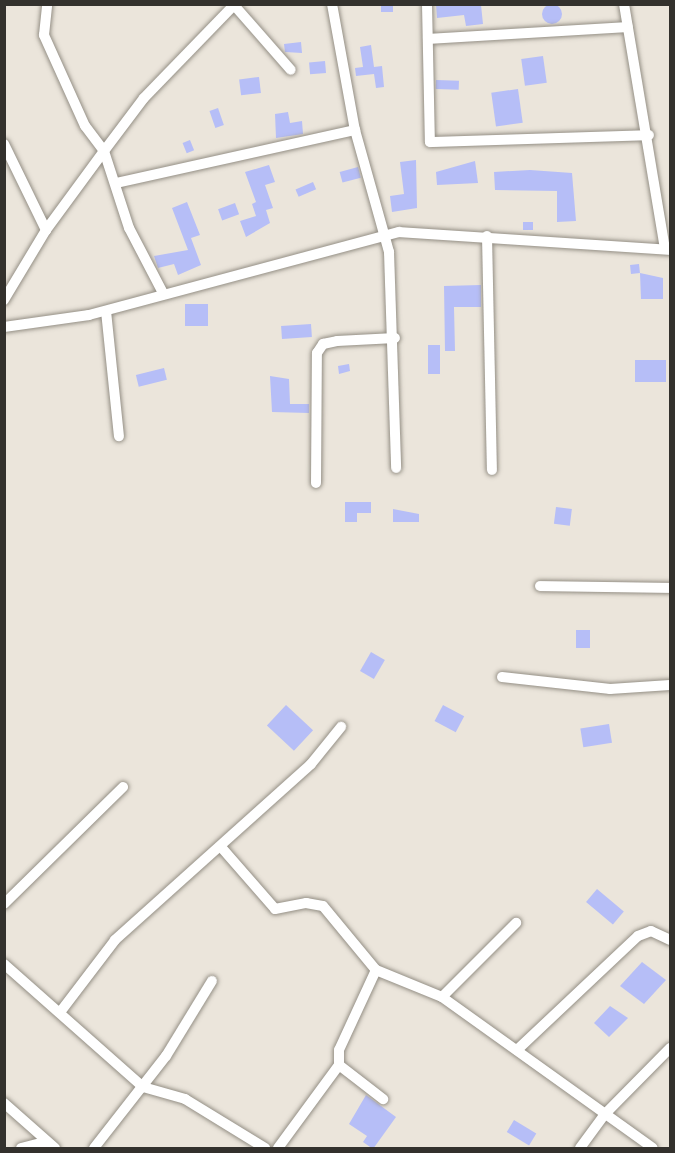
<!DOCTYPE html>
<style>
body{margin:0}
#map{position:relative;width:675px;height:1153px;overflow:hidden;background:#ebe5db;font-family:Jost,sans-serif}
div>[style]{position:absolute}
.building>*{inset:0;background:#b6bef7;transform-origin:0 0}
.round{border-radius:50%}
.roads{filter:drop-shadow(0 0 2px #948f85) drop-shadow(0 0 2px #948f85)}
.minor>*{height:10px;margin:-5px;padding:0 5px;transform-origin:5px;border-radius:5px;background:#fff}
span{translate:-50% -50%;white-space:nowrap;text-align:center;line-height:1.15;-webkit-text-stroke:4.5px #fff;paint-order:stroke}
.frame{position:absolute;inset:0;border:6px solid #33312d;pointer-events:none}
</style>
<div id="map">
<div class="building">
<div style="left:381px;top:4px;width:12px;height:8px"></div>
<div style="clip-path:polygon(436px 4px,481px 5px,483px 24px,466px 26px,464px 15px,437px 18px)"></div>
<div class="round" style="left:542px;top:4px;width:20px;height:20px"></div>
<div style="clip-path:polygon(301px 42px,302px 53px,285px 52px,284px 44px)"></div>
<div style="clip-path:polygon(371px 45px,374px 67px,382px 66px,384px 87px,376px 88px,374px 74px,356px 76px,355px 68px,363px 67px,360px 47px)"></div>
<div style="left:543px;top:56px;width:27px;height:22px;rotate:82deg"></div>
<div style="left:325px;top:61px;width:12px;height:16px;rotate:85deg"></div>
<div style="left:259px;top:77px;width:16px;height:20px;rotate:83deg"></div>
<div style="left:436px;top:80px;width:23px;height:9px;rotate:2deg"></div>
<div style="left:518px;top:89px;width:34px;height:27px;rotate:82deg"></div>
<div style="left:218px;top:108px;width:18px;height:9px;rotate:71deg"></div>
<div style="clip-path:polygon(288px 112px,290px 123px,302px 121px,303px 134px,276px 138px,275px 114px)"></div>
<div style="left:190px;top:140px;width:11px;height:8px;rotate:68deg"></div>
<div style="clip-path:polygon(416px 160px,417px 208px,392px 212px,390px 196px,404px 194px,400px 162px)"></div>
<div style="clip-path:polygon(475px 161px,478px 183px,437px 185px,436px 172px)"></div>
<div style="clip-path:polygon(269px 165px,275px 182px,265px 185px,273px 208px,266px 210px,270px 223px,246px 237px,240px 221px,256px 216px,252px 204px,256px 202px,245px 172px)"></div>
<div style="left:358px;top:167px;width:11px;height:19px;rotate:75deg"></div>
<div style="clip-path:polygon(530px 170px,572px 173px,576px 221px,557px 222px,557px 191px,495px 190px,494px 172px)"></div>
<div style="left:313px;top:182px;width:8px;height:19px;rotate:67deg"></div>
<div style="clip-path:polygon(187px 202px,200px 235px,191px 238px,201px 265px,178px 275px,174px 264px,158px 268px,154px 256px,188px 250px,172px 208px)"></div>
<div style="left:235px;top:203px;width:12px;height:18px;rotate:70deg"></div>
<div style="left:523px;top:222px;width:10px;height:8px"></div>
<div style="left:639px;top:264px;width:9px;height:9px;rotate:84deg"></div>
<div style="clip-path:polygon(640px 273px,663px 278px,663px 299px,641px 299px)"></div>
<div style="clip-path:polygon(481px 285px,481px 307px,454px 307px,455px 351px,445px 351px,444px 286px)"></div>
<div style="left:185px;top:304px;width:23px;height:22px"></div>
<div style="left:311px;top:324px;width:13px;height:30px;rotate:86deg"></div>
<div style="left:428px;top:345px;width:12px;height:29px"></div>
<div style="left:635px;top:360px;width:31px;height:22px"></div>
<div style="clip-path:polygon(349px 364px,350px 371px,339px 374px,338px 366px)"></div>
<div style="left:164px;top:368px;width:12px;height:29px;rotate:76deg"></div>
<div style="clip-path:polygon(270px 376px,289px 379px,290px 404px,309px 404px,309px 413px,272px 412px)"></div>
<div style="clip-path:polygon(345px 502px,371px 502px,371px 513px,357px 513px,357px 522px,345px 522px)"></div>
<div style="left:556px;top:507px;width:16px;height:17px;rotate:7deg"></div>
<div style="clip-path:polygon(393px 509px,419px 514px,419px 522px,393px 522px)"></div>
<div style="left:576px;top:630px;width:14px;height:18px"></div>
<div style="left:371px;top:652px;width:16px;height:22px;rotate:30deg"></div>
<div style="left:286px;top:705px;width:37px;height:28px;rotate:43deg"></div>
<div style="left:443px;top:705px;width:24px;height:18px;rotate:28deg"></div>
<div style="left:609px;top:724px;width:19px;height:29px;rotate:81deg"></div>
<div style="left:597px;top:889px;width:35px;height:17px;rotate:40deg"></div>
<div style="clip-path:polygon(642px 962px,666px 980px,644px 1004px,620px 986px)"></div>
<div style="clip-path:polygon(610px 1006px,628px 1018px,609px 1037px,594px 1023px)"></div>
<div style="clip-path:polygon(366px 1095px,396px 1117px,373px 1149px,363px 1142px,367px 1136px,349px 1124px)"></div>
<div style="left:514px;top:1120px;width:26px;height:14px;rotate:31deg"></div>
</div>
<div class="roads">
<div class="minor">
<div style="left:332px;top:4px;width:128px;rotate:79.7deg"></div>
<div style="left:355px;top:130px;width:127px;rotate:74.4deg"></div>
<div style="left:389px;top:252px;width:216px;rotate:88.1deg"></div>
<div style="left:427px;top:4px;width:138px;rotate:88.8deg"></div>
<div style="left:430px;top:142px;width:219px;rotate:-1.8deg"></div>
<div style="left:624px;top:4px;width:248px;rotate:80.5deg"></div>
<div style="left:234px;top:5px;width:86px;rotate:48.8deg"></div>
<div style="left:428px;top:39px;width:200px;rotate:-3.4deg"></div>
<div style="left:4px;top:144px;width:96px;rotate:64deg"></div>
<div style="left:46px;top:230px;width:82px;rotate:121deg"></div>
<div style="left:116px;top:183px;width:245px;rotate:-12.5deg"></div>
<div style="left:46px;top:230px;width:98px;rotate:-53.7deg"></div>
<div style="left:104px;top:151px;width:31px;rotate:-127deg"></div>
<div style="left:85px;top:126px;width:100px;rotate:-114.3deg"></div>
<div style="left:44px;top:35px;width:31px;rotate:-84deg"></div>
<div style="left:487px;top:236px;width:234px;rotate:88.8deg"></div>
<div style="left:163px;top:293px;width:73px;rotate:-117.6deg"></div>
<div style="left:129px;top:228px;width:81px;rotate:-108deg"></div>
<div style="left:104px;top:151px;width:66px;rotate:-53deg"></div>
<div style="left:144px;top:98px;width:131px;rotate:-45.9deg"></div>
<div style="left:106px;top:311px;width:126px;rotate:84.1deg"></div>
<div style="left:4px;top:327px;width:86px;rotate:-8deg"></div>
<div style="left:89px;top:315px;width:321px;rotate:-15deg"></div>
<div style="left:399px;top:232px;width:272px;rotate:3.8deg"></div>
<div style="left:316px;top:483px;width:130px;rotate:-89.6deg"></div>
<div style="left:317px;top:353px;width:11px;rotate:-56deg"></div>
<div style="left:323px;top:344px;width:14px;rotate:-12deg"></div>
<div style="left:337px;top:341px;width:58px;rotate:-3deg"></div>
<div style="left:540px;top:586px;width:130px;rotate:0.9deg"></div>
<div style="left:502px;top:677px;width:109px;rotate:6.3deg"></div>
<div style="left:610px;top:689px;width:60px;rotate:-3.8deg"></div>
<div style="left:221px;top:847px;width:82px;rotate:48.9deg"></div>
<div style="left:275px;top:909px;width:32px;rotate:-11deg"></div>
<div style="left:306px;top:903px;width:17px;rotate:10deg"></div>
<div style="left:323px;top:906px;width:83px;rotate:50.4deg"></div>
<div style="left:4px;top:904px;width:167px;rotate:-44.5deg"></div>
<div style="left:4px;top:964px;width:186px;rotate:41.5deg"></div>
<div style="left:143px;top:1087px;width:44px;rotate:15.9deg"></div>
<div style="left:185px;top:1099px;width:94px;rotate:31.5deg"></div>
<div style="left:442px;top:997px;width:105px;rotate:-45deg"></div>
<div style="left:61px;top:1011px;width:89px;rotate:-52.7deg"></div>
<div style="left:115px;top:940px;width:263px;rotate:-41.9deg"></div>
<div style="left:311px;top:764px;width:48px;rotate:-51deg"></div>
<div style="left:517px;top:1050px;width:166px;rotate:-43.3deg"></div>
<div style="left:638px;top:936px;width:14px;rotate:-21deg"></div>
<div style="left:651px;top:931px;width:21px;rotate:25deg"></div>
<div style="left:339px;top:1065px;width:56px;rotate:37.7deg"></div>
<div style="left:4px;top:1103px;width:68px;rotate:41.4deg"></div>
<div style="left:21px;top:1148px;width:25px;rotate:-14deg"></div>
<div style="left:94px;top:1148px;width:117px;rotate:-52deg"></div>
<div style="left:166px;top:1056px;width:88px;rotate:-58.5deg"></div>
<div style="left:278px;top:1148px;width:103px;rotate:-53.7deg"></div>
<div style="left:339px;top:1065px;width:15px;rotate:-90deg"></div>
<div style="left:339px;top:1050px;width:88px;rotate:-65.2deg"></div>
<div style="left:376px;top:970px;width:71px;rotate:22.2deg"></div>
<div style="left:442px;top:997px;width:259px;rotate:35.6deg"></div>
<div style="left:580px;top:1148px;width:42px;rotate:-53.7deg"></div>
<div style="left:605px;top:1114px;width:93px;rotate:-45.4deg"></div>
</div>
</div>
<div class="frame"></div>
</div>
